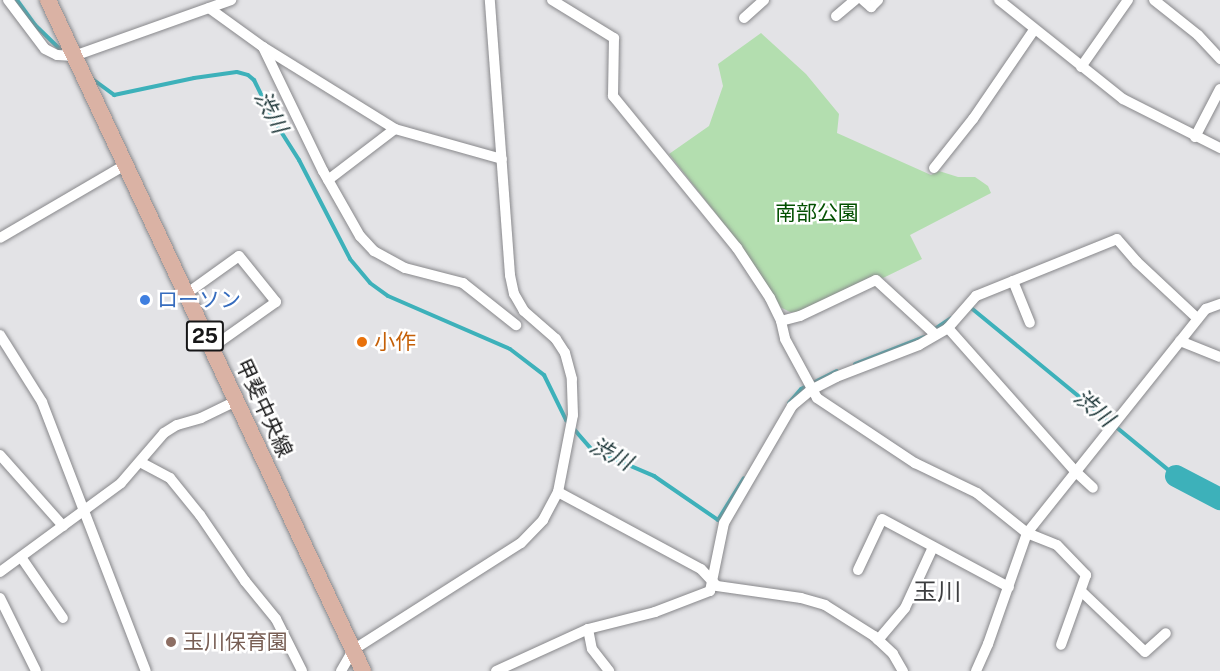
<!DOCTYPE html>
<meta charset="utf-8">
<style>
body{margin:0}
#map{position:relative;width:1220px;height:671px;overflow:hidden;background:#e3e3e6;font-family:"Public Sans","Noto Sans JP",sans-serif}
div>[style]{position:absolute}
.green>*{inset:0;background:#b3deaf}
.stream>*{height:4px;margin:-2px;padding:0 2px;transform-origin:2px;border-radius:2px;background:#3db1ba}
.river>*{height:22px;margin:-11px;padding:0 11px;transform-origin:11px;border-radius:11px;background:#3db1ba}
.roads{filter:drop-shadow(0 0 2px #88888b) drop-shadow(0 0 2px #88888b)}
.street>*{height:10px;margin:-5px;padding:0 5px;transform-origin:5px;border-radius:5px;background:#fff}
.primary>*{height:16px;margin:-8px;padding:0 8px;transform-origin:8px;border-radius:8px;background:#dab2a4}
.dots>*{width:16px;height:16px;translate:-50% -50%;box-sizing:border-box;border:3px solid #fff;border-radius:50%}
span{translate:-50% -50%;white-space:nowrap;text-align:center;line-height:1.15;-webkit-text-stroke:5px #fff;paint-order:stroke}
.shield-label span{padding:2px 4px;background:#fff;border:2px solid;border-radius:4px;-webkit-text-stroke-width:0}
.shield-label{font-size:20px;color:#171718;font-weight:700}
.park-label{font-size:21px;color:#035001}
.shop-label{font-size:21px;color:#366cbe}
.left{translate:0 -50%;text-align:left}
.food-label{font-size:21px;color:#c56008}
.street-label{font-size:21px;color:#171718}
.education-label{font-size:21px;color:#785e54}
.water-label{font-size:22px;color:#1c3537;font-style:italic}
.quarter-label{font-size:24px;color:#3d3e40}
</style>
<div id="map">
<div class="green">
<div style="clip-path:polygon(761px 33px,806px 74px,839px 114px,837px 133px,931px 175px,939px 171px,958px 177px,975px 177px,988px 186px,991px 193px,910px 235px,922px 259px,883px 278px,873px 276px,799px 312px,790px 312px,780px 307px,728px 229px,669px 154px,709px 126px,723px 86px,718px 64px)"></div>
</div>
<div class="stream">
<div style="left:17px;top:0;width:31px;rotate:54deg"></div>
<div style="left:35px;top:25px;width:40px;rotate:44deg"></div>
<div style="left:91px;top:78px;width:29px;rotate:36deg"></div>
<div style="left:114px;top:95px;width:82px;rotate:-12deg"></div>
<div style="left:194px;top:78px;width:43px;rotate:-7.9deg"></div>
<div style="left:237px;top:72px;width:11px;rotate:15deg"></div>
<div style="left:248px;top:75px;width:8px;rotate:40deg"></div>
<div style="left:254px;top:80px;width:43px;rotate:64deg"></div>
<div style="left:273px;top:119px;width:49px;rotate:57.6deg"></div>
<div style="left:299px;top:160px;width:111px;rotate:62.7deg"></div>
<div style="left:350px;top:259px;width:31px;rotate:50deg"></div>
<div style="left:370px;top:283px;width:22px;rotate:36deg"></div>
<div style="left:388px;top:296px;width:133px;rotate:23.5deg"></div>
<div style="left:510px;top:349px;width:43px;rotate:37.4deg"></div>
<div style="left:544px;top:375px;width:50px;rotate:63.9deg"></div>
<div style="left:566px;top:420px;width:38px;rotate:49deg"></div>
<div style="left:591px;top:449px;width:69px;rotate:23.2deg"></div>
<div style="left:654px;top:476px;width:78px;rotate:34.5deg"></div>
<div style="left:718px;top:520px;width:49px;rotate:-58.2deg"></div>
<div style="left:970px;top:307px;width:266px;rotate:39.4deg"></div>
<div style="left:932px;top:331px;width:23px;rotate:-34deg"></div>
<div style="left:855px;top:364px;width:74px;rotate:-21.4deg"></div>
<div style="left:789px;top:403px;width:18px;rotate:-49deg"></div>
<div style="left:801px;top:389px;width:40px;rotate:-26.6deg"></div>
</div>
<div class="river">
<div style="left:1176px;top:476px;width:50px;rotate:27.6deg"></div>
</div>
<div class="roads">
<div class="street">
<div style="left:8px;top:0;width:61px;rotate:52.9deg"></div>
<div style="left:45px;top:49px;width:13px;rotate:27deg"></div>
<div style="left:57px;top:55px;width:17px;rotate:3deg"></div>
<div style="left:74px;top:56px;width:167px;rotate:-19.6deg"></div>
<div style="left:552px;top:0;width:73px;rotate:31.5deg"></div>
<div style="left:614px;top:38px;width:58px;rotate:91deg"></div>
<div style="left:613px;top:96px;width:196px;rotate:50.8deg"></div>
<div style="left:737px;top:248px;width:60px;rotate:56.6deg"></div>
<div style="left:770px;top:298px;width:25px;rotate:64deg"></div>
<div style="left:781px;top:321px;width:18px;rotate:77deg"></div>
<div style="left:785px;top:339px;width:67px;rotate:61.5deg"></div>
<div style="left:817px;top:398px;width:118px;rotate:33.6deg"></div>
<div style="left:915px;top:463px;width:69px;rotate:25.8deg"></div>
<div style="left:977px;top:493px;width:64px;rotate:38.7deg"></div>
<div style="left:1027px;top:533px;width:32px;rotate:22deg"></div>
<div style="left:1057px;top:545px;width:42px;rotate:46deg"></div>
<div style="left:1086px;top:575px;width:74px;rotate:109.7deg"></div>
<div style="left:863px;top:0;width:11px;rotate:41deg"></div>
<div style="left:871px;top:7px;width:10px;rotate:-45deg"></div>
<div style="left:999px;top:0;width:159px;rotate:38.6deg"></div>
<div style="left:1123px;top:99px;width:109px;rotate:26.8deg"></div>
<div style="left:1154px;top:0;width:56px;rotate:38.5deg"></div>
<div style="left:1198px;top:35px;width:33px;rotate:47deg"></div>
<div style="left:209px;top:8px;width:67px;rotate:35.8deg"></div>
<div style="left:263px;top:47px;width:138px;rotate:64.2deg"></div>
<div style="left:323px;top:171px;width:75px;rotate:60.4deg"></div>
<div style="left:360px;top:236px;width:21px;rotate:47deg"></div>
<div style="left:374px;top:251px;width:35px;rotate:29deg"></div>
<div style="left:405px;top:268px;width:60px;rotate:14.5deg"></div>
<div style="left:463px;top:283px;width:68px;rotate:38.4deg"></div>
<div style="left:836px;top:16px;width:25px;rotate:-40deg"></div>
<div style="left:744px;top:18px;width:27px;rotate:-42deg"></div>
<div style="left:263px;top:47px;width:155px;rotate:31.8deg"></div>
<div style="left:395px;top:129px;width:111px;rotate:15.7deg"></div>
<div style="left:1081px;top:67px;width:82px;rotate:-55deg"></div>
<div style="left:1195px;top:137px;width:54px;rotate:-62.5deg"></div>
<div style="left:934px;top:168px;width:63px;rotate:-51.5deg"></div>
<div style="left:973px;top:119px;width:108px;rotate:-55.6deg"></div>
<div style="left:328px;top:180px;width:84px;rotate:-37.3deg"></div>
<div style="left:0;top:238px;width:145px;rotate:-30.3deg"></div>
<div style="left:1013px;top:281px;width:45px;rotate:68deg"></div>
<div style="left:186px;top:294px;width:65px;rotate:-35.6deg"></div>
<div style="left:239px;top:256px;width:59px;rotate:51.2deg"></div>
<div style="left:276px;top:302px;width:80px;rotate:144.7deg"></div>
<div style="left:781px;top:321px;width:20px;rotate:-15deg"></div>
<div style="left:800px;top:316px;width:84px;rotate:-25.3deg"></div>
<div style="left:876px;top:280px;width:81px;rotate:42.5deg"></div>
<div style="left:948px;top:328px;width:193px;rotate:48.4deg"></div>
<div style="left:1076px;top:472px;width:23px;rotate:43deg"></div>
<div style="left:0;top:335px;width:79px;rotate:57.9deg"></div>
<div style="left:42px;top:402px;width:288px;rotate:68.9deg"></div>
<div style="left:1180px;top:341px;width:43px;rotate:21.8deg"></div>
<div style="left:0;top:455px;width:95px;rotate:48.4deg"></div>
<div style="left:140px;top:462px;width:34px;rotate:28deg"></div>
<div style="left:170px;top:478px;width:48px;rotate:51deg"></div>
<div style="left:200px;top:515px;width:80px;rotate:55.7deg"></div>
<div style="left:245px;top:581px;width:49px;rotate:50.8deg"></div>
<div style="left:276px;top:619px;width:58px;rotate:63.4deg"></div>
<div style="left:558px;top:492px;width:162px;rotate:28.3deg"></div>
<div style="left:701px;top:569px;width:23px;rotate:47deg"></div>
<div style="left:717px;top:586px;width:85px;rotate:8.1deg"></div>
<div style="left:801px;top:598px;width:25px;rotate:16deg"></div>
<div style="left:825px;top:605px;width:58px;rotate:32.3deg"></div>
<div style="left:874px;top:636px;width:26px;rotate:43deg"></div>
<div style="left:893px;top:654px;width:20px;rotate:60deg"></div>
<div style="left:21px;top:557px;width:74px;rotate:55.5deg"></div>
<div style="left:858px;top:570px;width:56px;rotate:-64.8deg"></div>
<div style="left:882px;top:519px;width:144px;rotate:28.2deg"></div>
<div style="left:0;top:572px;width:150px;rotate:-36.3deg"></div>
<div style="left:121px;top:483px;width:66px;rotate:-49.3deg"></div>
<div style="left:164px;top:433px;width:15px;rotate:-32deg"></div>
<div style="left:177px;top:425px;width:25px;rotate:-16deg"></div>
<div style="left:201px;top:418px;width:39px;rotate:-26deg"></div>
<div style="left:1081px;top:591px;width:88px;rotate:43.6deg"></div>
<div style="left:1145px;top:652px;width:28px;rotate:-42deg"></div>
<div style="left:0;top:598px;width:81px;rotate:63.7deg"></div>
<div style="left:588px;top:629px;width:20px;rotate:79deg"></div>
<div style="left:592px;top:649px;width:28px;rotate:52deg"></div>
<div style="left:878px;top:640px;width:42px;rotate:-49.8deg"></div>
<div style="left:905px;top:608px;width:67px;rotate:-65.3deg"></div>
<div style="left:341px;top:671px;width:24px;rotate:-60deg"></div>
<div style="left:353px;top:650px;width:199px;rotate:-32.5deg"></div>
<div style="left:521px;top:543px;width:32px;rotate:-46deg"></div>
<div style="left:543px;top:520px;width:32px;rotate:-62deg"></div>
<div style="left:558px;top:492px;width:78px;rotate:-79deg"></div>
<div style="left:573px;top:415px;width:36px;rotate:-92deg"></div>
<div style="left:572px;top:379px;width:27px;rotate:-105deg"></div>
<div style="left:565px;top:353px;width:17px;rotate:-123deg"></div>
<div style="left:556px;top:339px;width:43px;rotate:-138.8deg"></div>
<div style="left:524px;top:311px;width:20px;rotate:-120deg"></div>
<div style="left:514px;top:294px;width:19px;rotate:-102deg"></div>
<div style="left:510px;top:275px;width:276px;rotate:-94.2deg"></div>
<div style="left:496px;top:671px;width:101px;rotate:-24.5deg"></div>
<div style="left:588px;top:629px;width:69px;rotate:-14.2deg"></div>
<div style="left:655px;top:612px;width:59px;rotate:-20.9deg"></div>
<div style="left:710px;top:591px;width:69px;rotate:-78.4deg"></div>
<div style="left:724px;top:523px;width:135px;rotate:-59.8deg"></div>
<div style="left:792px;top:406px;width:25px;rotate:-40deg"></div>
<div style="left:811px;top:390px;width:28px;rotate:-27deg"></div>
<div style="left:836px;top:377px;width:89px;rotate:-21.1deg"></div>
<div style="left:919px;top:345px;width:34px;rotate:-30deg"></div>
<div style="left:948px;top:328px;width:43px;rotate:-48.8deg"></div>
<div style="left:976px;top:296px;width:152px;rotate:-22deg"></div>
<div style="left:1117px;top:239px;width:30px;rotate:49deg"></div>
<div style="left:1137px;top:262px;width:83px;rotate:43.1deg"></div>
<div style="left:976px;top:671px;width:30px;rotate:-66deg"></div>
<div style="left:988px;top:644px;width:118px;rotate:-70.6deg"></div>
<div style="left:1027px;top:533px;width:287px;rotate:-51.4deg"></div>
<div style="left:1206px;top:309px;width:15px;rotate:-20deg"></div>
</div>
<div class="primary">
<div style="left:48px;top:0;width:741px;rotate:64.85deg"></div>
</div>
</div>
<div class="dots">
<div style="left:145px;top:300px;background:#3f7fe0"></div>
<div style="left:362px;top:342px;background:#e8710a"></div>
<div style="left:171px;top:642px;background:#8d6e63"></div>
</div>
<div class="shield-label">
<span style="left:205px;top:336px">25</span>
</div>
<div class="park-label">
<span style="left:817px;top:213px">南部公園</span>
</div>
<div class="shop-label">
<span class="left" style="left:157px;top:300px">ローソン</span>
</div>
<div class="food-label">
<span class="left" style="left:374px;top:342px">小作</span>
</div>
<div class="street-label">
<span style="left:264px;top:408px;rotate:65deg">甲斐中央線</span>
</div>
<div class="education-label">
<span class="left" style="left:183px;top:642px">玉川保育園</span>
</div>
<div class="water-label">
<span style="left:271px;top:112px;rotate:62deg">渋川</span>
<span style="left:1094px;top:408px;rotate:40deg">渋川</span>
<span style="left:611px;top:454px;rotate:28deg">渋川</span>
</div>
<div class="quarter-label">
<span style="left:937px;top:592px">玉川</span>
</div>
</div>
